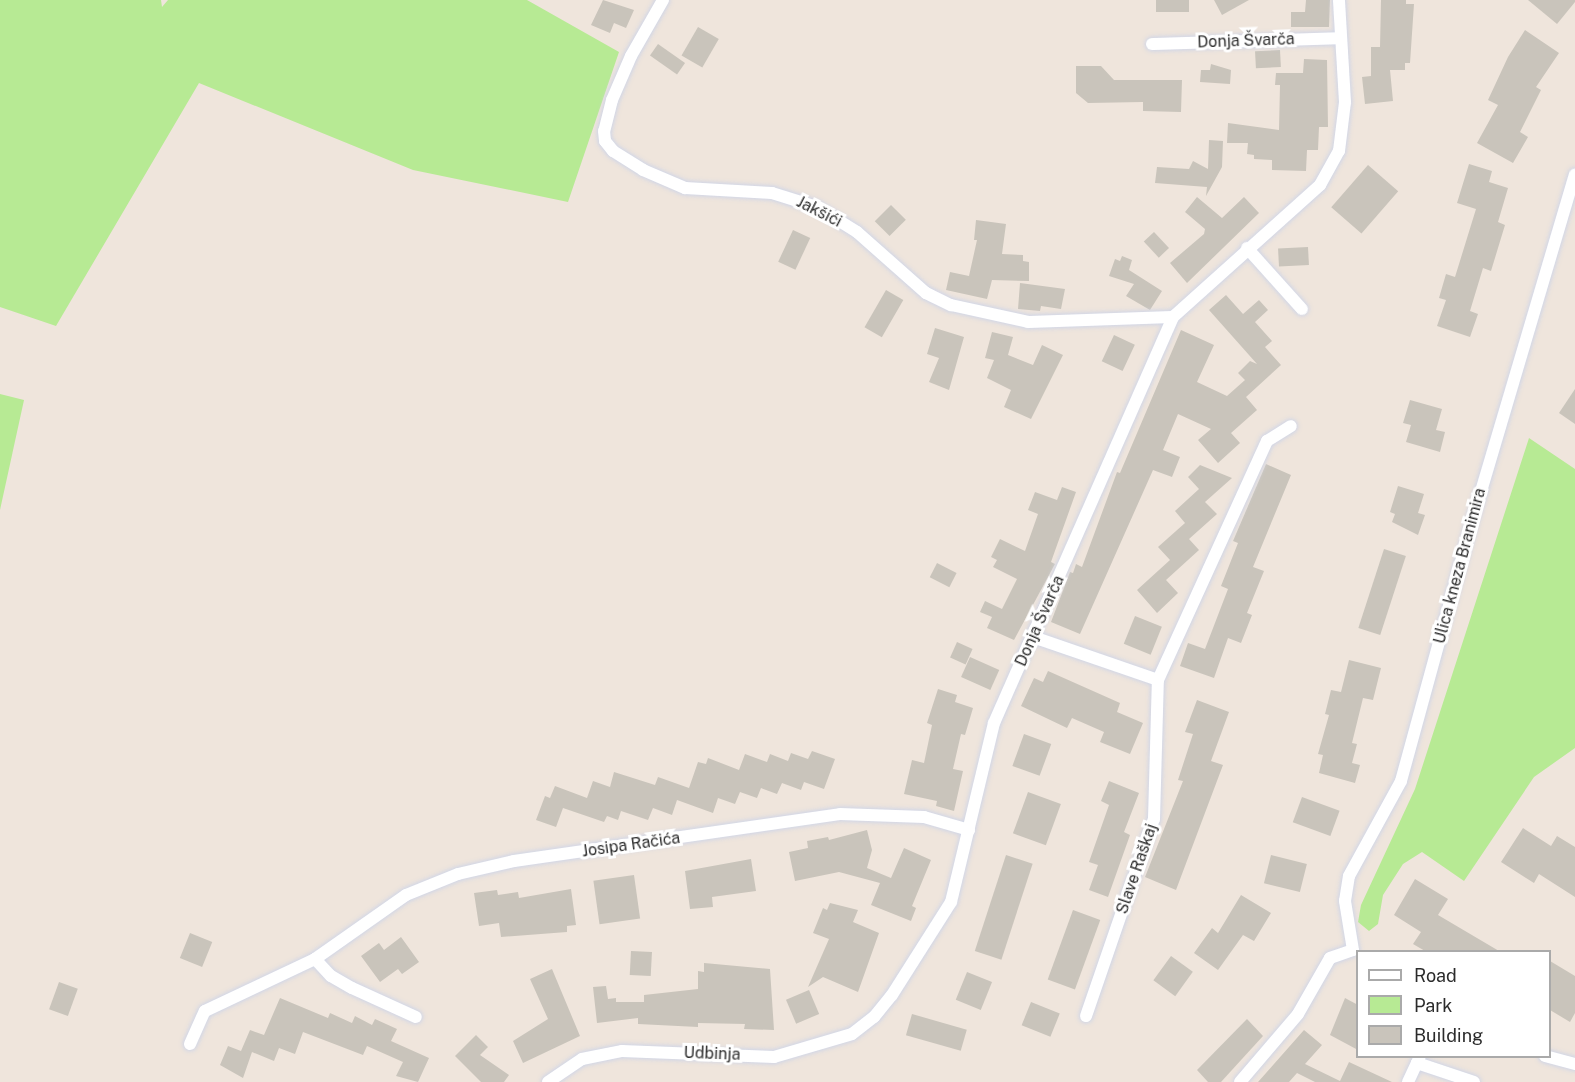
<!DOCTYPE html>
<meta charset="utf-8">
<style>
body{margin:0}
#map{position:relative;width:1575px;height:1082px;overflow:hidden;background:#efe5dc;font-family:"Public Sans",sans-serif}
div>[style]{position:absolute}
.green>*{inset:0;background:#b7ea94}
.building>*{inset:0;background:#c9c4bb;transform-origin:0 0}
.roads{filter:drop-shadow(0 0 2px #d1d6e6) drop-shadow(0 0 2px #d1d6e6)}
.street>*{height:12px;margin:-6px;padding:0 6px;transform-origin:6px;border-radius:6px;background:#fff}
span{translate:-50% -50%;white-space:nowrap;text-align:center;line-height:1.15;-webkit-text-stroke:6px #fff;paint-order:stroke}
.street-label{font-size:16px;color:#2b2b2b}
.legend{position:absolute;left:1356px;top:950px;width:195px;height:108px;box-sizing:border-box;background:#fff;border:2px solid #aaa;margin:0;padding:8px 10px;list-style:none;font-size:18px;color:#2b2b2b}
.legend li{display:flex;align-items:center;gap:12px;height:30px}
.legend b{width:30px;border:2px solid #aaa}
</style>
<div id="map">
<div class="green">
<div style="clip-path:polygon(0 0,161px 0,162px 7px,168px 0,527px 0,619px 52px,568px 202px,413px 170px,199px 83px,56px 326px,0 307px)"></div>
<div style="clip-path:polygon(0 394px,24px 400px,0 510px)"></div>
<div style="clip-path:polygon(1529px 438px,1575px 469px,1575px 748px,1534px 777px,1464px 881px,1422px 852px,1403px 864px,1383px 895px,1378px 924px,1369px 931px,1358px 922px,1361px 905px,1415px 789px)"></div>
</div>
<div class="building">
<div style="clip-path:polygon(603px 0,634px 10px,626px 28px,614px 23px,610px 33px,591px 25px)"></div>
<div style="left:1156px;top:0;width:33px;height:12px"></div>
<div style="clip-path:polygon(1214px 0,1249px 0,1222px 15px)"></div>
<div style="clip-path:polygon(1306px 0,1330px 0,1329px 27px,1291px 27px,1291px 12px,1305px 12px)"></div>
<div style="clip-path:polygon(1381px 0,1406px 0,1406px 4px,1414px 4px,1410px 63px,1405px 63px,1405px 70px,1390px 70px,1393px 101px,1365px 104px,1362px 77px,1371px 76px,1371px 47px,1380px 47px)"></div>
<div style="clip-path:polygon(1528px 0,1575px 0,1575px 2px,1557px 24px)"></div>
<div style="left:698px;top:27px;width:24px;height:33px;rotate:30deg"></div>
<div style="clip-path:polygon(1525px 30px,1559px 53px,1536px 87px,1541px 90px,1520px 132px,1528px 137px,1513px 163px,1477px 143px,1498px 105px,1488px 100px,1508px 57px)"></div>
<div style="left:658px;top:44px;width:33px;height:14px;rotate:35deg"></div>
<div style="left:1280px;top:50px;width:17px;height:25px;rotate:87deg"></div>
<div style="clip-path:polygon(1304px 59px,1327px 60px,1328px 127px,1319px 127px,1318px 150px,1307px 150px,1306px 171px,1272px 170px,1272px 160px,1254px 159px,1254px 155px,1247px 154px,1248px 143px,1227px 143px,1228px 123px,1279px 130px,1280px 85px,1275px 85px,1276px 73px,1303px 73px)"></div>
<div style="clip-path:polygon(1211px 64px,1231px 70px,1230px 84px,1200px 82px,1201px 70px,1210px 70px)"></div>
<div style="clip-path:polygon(1076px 66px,1101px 66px,1114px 80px,1182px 80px,1181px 112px,1143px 111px,1143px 102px,1088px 103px,1076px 93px)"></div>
<div style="clip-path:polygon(1209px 140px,1223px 141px,1222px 167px,1206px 196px,1207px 187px,1155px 183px,1157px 167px,1189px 169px,1193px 161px,1208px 169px)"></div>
<div style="clip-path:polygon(1469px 164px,1492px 171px,1489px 182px,1508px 188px,1498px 222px,1505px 225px,1491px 271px,1483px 268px,1470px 311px,1478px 314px,1470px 337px,1437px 326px,1446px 300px,1439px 298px,1446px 274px,1455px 277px,1476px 209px,1457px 203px)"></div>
<div style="left:1368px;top:165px;width:40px;height:56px;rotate:41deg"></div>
<div style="clip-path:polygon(1197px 197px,1222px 218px,1244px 197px,1259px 213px,1187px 283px,1170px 263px,1204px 234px,1205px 229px,1185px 212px)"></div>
<div style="left:891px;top:205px;width:21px;height:23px;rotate:45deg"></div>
<div style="clip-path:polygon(976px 220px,1006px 224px,1002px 254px,1023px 255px,1023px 261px,1029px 262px,1029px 281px,992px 280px,987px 299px,946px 290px,950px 272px,969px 276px,977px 240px,974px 240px)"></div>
<div style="left:793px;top:230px;width:19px;height:35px;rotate:25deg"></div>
<div style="left:1154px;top:232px;width:22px;height:14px;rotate:47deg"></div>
<div style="left:1308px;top:247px;width:18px;height:30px;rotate:87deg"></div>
<div style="clip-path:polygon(1122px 256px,1132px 260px,1129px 270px,1162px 291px,1150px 310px,1126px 296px,1134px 284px,1109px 276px,1115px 259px,1120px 261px)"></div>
<div style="clip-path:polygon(1020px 283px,1065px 289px,1061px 309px,1041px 306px,1040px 311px,1018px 309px)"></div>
<div style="left:886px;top:290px;width:20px;height:43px;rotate:30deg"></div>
<div style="clip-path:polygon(1226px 295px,1243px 314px,1259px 300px,1268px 310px,1255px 322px,1272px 341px,1265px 347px,1281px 365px,1246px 397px,1257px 410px,1231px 433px,1240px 443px,1218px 463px,1198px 440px,1211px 429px,1178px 414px,1163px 450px,1180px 457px,1172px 477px,1153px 470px,1080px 634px,1051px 622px,1070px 572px,1073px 573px,1076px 564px,1082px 567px,1117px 472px,1120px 473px,1181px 330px,1214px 345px,1197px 382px,1227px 396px,1245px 380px,1238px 373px,1250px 361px,1257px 364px,1209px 310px)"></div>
<div style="clip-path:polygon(935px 328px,964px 337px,949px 390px,929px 382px,939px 358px,927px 354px)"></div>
<div style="clip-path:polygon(992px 332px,1013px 337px,1008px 355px,1033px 365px,1042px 345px,1063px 355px,1031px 419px,1004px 407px,1011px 390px,987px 378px,994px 360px,985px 358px)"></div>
<div style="left:1114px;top:335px;width:23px;height:29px;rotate:25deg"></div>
<div style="clip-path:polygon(1575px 389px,1575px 424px,1559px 413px)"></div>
<div style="clip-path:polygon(1410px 400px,1442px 409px,1436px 430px,1445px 432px,1440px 452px,1406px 442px,1411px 425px,1403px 423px)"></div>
<div style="clip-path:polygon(1266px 464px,1291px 475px,1253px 567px,1264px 571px,1247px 613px,1252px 615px,1241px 643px,1228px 638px,1214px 678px,1180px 666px,1188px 643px,1205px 649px,1228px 589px,1221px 586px,1238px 543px,1233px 541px)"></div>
<div style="clip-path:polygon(1200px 465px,1232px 478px,1205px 502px,1217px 514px,1189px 539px,1199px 550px,1166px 580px,1178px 593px,1157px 613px,1137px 590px,1170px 560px,1158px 547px,1185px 523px,1175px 511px,1199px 489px,1188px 477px)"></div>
<div style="clip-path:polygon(1398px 486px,1424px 494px,1418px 513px,1425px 515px,1418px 535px,1392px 522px,1395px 514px,1390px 512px)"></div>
<div style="clip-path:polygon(1062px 487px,1076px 492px,1051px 562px,1055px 564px,1014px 640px,987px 628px,992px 617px,980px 612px,985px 601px,1002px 609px,1017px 579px,993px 567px,997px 560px,991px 557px,1000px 539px,1025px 551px,1038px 514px,1028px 510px,1035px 492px,1057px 500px)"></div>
<div style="left:1384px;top:549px;width:23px;height:83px;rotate:18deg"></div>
<div style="left:937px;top:563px;width:22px;height:16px;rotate:27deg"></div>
<div style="left:1135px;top:616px;width:29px;height:30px;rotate:22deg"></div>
<div style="left:957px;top:642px;width:17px;height:17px;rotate:24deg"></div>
<div style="left:970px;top:657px;width:32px;height:22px;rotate:24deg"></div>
<div style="clip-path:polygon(1349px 660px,1381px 668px,1373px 700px,1363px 698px,1352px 743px,1357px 744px,1352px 763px,1360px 765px,1355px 783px,1319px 773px,1323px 755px,1318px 754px,1329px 715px,1325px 714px,1331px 690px,1341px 692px)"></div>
<div style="clip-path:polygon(1048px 671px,1120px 703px,1117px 712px,1143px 723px,1130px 754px,1100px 742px,1104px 732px,1072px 718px,1067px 728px,1021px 706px,1034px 678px,1043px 682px)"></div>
<div style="clip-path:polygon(938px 689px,957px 695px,955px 702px,973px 708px,965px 735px,961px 734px,953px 769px,963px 771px,954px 811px,936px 806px,937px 801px,904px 794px,912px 760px,924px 763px,932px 725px,927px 723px)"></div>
<div style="clip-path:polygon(1197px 700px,1229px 712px,1211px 761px,1223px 765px,1176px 890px,1145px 877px,1183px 781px,1178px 780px,1193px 734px,1185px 732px)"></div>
<div style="left:1024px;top:734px;width:29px;height:34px;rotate:20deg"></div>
<div style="clip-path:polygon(812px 751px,835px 759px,824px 789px,804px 782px,801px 790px,782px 783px,777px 794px,761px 788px,757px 798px,740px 792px,735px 804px,718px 798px,713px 813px,677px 800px,672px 815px,653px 808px,648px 820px,621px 811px,618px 820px,607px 816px,604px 822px,563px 808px,556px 827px,536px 820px,545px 796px,550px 798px,555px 786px,587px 798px,593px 781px,610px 787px,614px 772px,655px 785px,658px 777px,689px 788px,698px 762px,706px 764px,708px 758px,739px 770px,745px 754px,767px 762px,770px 754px,788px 761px,791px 753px,808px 759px)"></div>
<div style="clip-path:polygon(1109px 781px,1139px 793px,1124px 832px,1130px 835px,1108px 897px,1089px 890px,1098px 865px,1089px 862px,1109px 805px,1101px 801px)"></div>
<div style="left:1028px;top:792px;width:35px;height:44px;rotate:20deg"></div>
<div style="left:1302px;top:797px;width:40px;height:27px;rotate:20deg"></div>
<div style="clip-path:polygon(1523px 828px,1551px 846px,1557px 836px,1575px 847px,1575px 897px,1539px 874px,1534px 883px,1501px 862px)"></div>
<div style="clip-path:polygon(867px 830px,872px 850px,867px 868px,891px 878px,904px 848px,931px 860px,912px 906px,916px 908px,911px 921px,871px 905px,880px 883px,839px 872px,795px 881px,789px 852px,808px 848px,807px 841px,828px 837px,829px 840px)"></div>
<div style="left:1006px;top:855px;width:28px;height:101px;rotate:18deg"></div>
<div style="left:1271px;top:855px;width:37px;height:29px;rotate:14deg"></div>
<div style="clip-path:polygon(751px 859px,756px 891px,712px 897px,713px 907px,690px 909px,685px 871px)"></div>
<div style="left:634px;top:875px;width:44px;height:41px;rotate:82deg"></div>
<div style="clip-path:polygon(1415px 879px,1448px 899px,1438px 915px,1499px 951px,1425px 951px,1413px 944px,1421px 932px,1394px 915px)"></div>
<div style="clip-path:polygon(571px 889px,576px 925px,567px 926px,567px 932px,501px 937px,499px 923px,479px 926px,474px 893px,497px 890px,498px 895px,518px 892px,519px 898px)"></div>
<div style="clip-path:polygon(1241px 895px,1271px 913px,1254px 941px,1243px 935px,1218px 970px,1194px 953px,1212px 928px,1218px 933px)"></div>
<div style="clip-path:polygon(830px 903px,858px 910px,853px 922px,879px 933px,858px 992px,823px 977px,808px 987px,829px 939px,813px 933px,823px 908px,827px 910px)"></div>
<div style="left:1073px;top:910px;width:29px;height:74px;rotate:20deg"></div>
<div style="left:190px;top:933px;width:24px;height:27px;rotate:22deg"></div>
<div style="clip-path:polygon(401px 937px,419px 962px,402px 974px,398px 969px,380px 982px,361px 956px,379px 943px,384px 950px)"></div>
<div style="left:631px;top:951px;width:21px;height:24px;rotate:3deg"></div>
<div style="left:1171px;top:956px;width:27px;height:30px;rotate:36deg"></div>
<div style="clip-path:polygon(1550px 961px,1575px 976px,1575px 1013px,1570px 1022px,1550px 1010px)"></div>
<div style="clip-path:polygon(704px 963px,770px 969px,774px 1030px,744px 1029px,745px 1024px,698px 1023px,698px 1027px,638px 1024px,638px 1018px,597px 1023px,593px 987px,606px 986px,608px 999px,616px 998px,616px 1002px,644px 1002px,644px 995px,698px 989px,698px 971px,704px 972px)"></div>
<div style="clip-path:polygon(552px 969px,580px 1036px,523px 1063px,513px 1041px,548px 1019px,530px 979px)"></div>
<div style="left:967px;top:972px;width:27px;height:30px;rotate:22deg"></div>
<div style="left:59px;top:982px;width:20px;height:29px;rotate:20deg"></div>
<div style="left:809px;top:990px;width:26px;height:25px;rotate:67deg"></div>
<div style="clip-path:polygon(280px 998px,328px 1018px,330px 1013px,352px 1023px,355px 1016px,372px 1025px,375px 1019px,397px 1029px,391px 1041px,429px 1058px,418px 1082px,396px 1076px,403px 1062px,367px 1046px,363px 1055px,303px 1032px,295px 1054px,279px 1048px,274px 1061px,252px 1052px,243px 1078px,220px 1065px,228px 1046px,241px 1051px,250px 1030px,264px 1035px)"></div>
<div style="clip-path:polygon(1345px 998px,1358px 1005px,1358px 1050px,1330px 1035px)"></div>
<div style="left:1031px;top:1002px;width:31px;height:25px;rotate:22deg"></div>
<div style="left:912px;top:1014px;width:57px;height:22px;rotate:16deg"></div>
<div style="clip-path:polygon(1247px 1019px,1263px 1036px,1221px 1082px,1208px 1082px,1197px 1070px)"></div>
<div style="clip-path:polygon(1304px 1030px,1322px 1045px,1305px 1064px,1340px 1081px,1349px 1062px,1392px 1082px,1315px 1082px,1297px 1073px,1289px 1082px,1258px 1082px)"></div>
<div style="clip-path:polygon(476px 1035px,488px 1047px,480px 1055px,509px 1075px,504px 1082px,481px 1082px,455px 1056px)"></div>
</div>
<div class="roads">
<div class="street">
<div style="left:663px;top:0;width:64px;rotate:119.7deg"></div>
<div style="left:631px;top:56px;width:48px;rotate:113.4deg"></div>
<div style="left:612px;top:100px;width:32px;rotate:104deg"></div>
<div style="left:604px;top:131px;width:10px;rotate:84deg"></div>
<div style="left:605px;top:141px;width:13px;rotate:51deg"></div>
<div style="left:613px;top:151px;width:36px;rotate:32deg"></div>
<div style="left:643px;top:170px;width:46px;rotate:23.2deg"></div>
<div style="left:685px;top:188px;width:87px;rotate:3.3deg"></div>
<div style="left:772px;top:193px;width:47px;rotate:17.3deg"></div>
<div style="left:817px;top:207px;width:47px;rotate:32deg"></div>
<div style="left:857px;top:232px;width:92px;rotate:41.5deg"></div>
<div style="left:926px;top:293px;width:28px;rotate:26deg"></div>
<div style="left:951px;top:305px;width:79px;rotate:12.4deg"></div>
<div style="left:1028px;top:322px;width:145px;rotate:-2deg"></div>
<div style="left:1152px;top:44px;width:188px;rotate:-1.8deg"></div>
<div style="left:1247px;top:248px;width:82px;rotate:48deg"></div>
<div style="left:1033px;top:637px;width:132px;rotate:19deg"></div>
<div style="left:1353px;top:950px;width:50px;rotate:-99.3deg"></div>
<div style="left:1345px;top:901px;width:25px;rotate:-81deg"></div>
<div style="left:1349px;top:876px;width:108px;rotate:-61.3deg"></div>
<div style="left:1401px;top:781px;width:276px;rotate:-74.7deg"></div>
<div style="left:1474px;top:515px;width:355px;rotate:-73.5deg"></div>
<div style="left:315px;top:959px;width:23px;rotate:47deg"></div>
<div style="left:331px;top:976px;width:24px;rotate:30deg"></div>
<div style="left:352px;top:988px;width:70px;rotate:24.4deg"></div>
<div style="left:1086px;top:1016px;width:208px;rotate:-71deg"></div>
<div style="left:1154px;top:819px;width:139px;rotate:-88.4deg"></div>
<div style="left:1158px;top:680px;width:263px;rotate:-65.5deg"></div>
<div style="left:1267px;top:441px;width:28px;rotate:-32deg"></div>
<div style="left:190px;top:1044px;width:36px;rotate:-66deg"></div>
<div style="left:205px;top:1011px;width:122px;rotate:-25.3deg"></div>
<div style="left:315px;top:959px;width:111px;rotate:-35.1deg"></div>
<div style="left:406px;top:895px;width:56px;rotate:-22deg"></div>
<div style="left:458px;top:874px;width:57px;rotate:-13.1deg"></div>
<div style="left:514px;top:861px;width:329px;rotate:-8.2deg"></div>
<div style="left:840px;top:814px;width:84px;rotate:2deg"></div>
<div style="left:924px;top:817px;width:47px;rotate:16.1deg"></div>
<div style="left:1420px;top:1056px;width:8px;rotate:113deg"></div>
<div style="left:1417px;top:1063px;width:60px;rotate:18.4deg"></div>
<div style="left:1545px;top:1056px;width:31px;rotate:15deg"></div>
<div style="left:548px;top:1082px;width:41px;rotate:-34.1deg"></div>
<div style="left:582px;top:1059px;width:41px;rotate:-11.3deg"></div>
<div style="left:622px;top:1051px;width:152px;rotate:2.3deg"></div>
<div style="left:774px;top:1057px;width:81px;rotate:-16.4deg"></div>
<div style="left:852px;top:1034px;width:28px;rotate:-38deg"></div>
<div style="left:874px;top:1017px;width:28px;rotate:-51deg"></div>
<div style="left:892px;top:995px;width:110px;rotate:-57.6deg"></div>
<div style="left:951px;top:902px;width:184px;rotate:-76.5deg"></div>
<div style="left:994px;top:723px;width:444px;rotate:-66.2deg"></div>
<div style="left:1173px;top:317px;width:198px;rotate:-41.9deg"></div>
<div style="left:1320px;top:185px;width:39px;rotate:-61deg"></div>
<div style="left:1339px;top:151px;width:49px;rotate:-83deg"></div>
<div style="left:1345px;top:102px;width:102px;rotate:-93.4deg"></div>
<div style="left:1240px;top:1082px;width:89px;rotate:-49.5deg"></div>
<div style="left:1298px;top:1014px;width:64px;rotate:-60.3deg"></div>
<div style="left:1330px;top:958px;width:24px;rotate:-19deg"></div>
<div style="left:1408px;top:1082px;width:21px;rotate:-65deg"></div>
</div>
</div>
<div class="street-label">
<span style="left:1246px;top:41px;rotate:-2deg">Donja Švarča</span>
<span style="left:819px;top:212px;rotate:27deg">Jakšići</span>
<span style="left:1460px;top:566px;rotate:-75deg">Ulica kneza Branimira</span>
<span style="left:1040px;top:621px;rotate:-66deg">Donja Švarča</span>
<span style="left:631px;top:845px;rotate:-8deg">Josipa Račića</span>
<span style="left:1137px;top:869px;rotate:-71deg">Slave Raškaj</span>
<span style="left:712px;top:1054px;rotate:2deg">Udbinja</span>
</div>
<ul class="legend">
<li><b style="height:8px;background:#fff"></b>Road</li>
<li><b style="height:16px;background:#b7ea94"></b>Park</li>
<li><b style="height:16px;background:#c9c4bb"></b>Building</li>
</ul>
</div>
